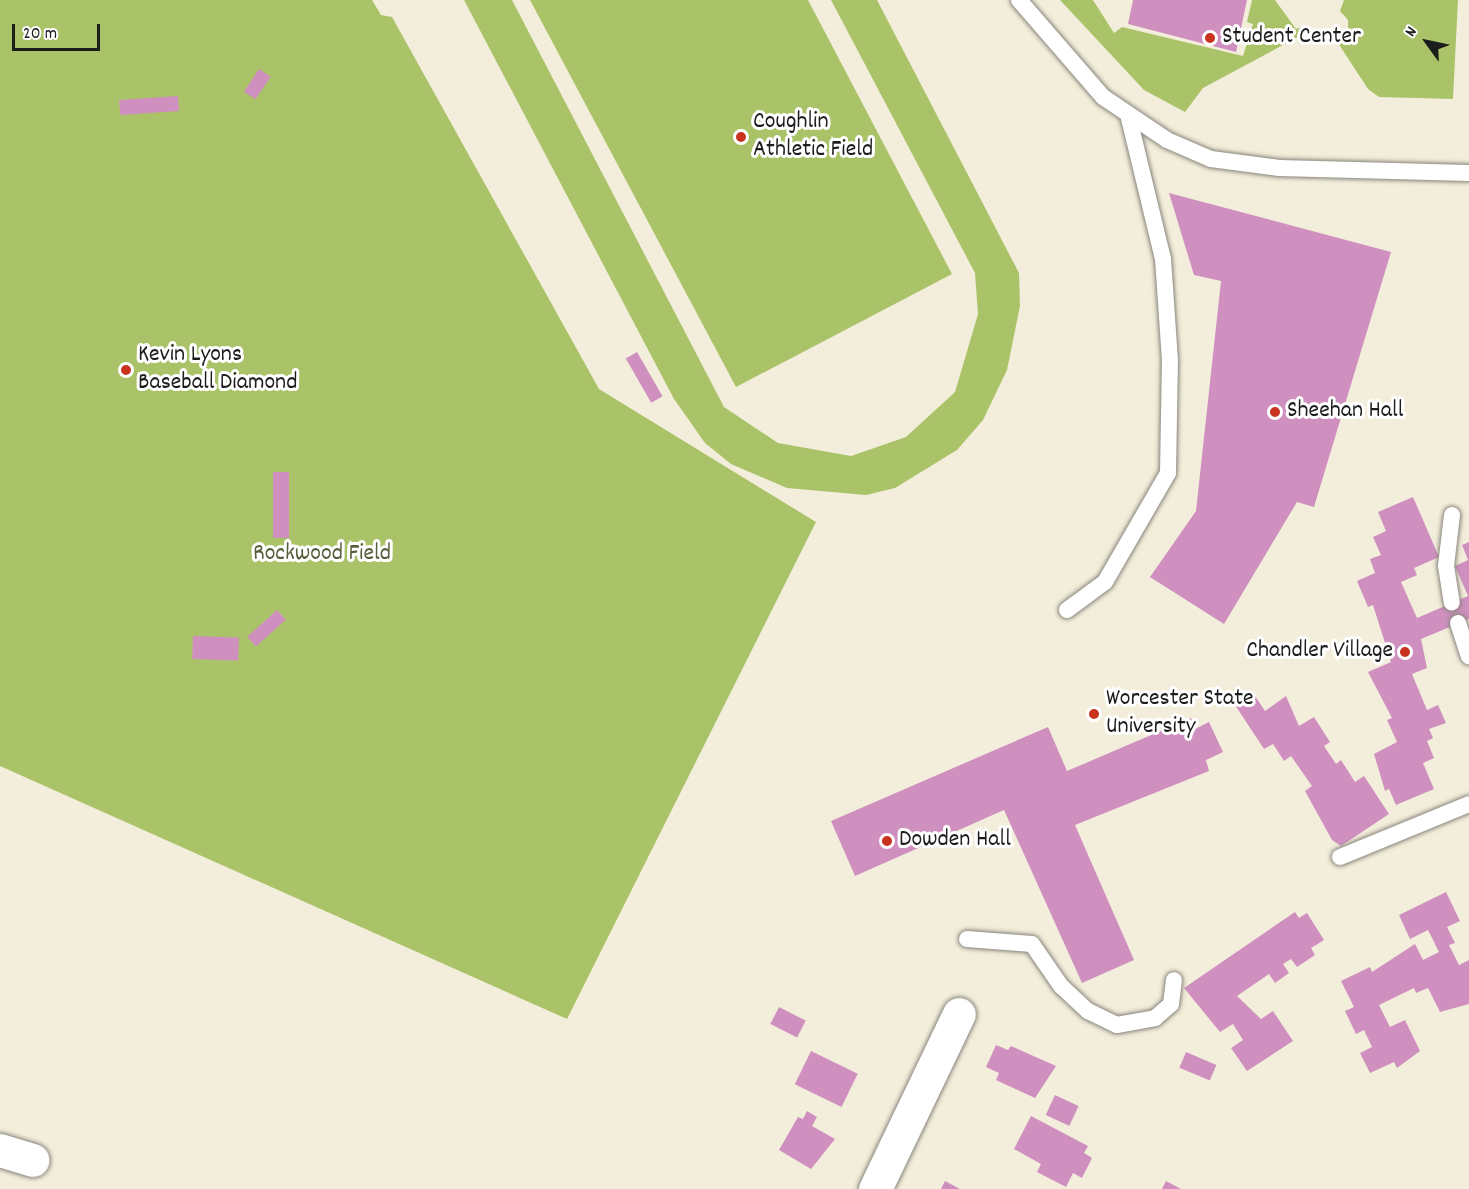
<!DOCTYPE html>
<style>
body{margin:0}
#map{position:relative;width:1469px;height:1189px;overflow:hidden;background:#f3eedb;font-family:Dekko,sans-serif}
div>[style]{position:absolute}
.green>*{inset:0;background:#abc368}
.building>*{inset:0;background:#cf90c0;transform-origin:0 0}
.roads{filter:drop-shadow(0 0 2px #88857c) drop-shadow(0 0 2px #88857c)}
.lane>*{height:16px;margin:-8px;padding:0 8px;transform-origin:8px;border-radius:8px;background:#fff}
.street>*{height:33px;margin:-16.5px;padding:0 16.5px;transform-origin:16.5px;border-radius:16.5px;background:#fff}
.dots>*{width:16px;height:16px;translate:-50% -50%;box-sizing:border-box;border:3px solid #fff;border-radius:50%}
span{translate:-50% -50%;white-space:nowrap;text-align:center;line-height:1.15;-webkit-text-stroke:6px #fff;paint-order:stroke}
.poi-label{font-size:24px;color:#1c1c1c}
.left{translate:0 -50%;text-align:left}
.right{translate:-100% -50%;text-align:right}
.park-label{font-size:24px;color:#555f3a}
.north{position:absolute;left:1397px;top:12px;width:60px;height:60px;-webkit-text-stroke:4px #fff;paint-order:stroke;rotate:303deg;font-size:16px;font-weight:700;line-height:24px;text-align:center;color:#1c1c1c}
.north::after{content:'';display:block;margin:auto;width:21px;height:27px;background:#1c1c1c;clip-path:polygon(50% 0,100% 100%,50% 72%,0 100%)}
.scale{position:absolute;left:12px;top:24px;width:88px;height:27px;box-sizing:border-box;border:3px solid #1c1c1c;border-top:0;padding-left:8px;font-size:18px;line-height:21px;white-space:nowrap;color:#1c1c1c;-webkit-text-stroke:4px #fff;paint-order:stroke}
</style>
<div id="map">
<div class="green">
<div style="clip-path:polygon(0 0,372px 0,381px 15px,392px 17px,599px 389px,816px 522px,567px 1019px,0 766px)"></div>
<div style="clip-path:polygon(464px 0,512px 0,724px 407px,778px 443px,851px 456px,906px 437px,955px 392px,978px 314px,975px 273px,831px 0,877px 0,1019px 273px,1020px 306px,1007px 370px,983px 420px,957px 450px,895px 488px,866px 495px,787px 488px,731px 464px,705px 443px,674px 399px)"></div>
<div style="clip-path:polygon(530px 0,808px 0,952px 274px,736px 387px)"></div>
<div style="clip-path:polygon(1060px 0,1093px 0,1114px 33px,1122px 27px,1243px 56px,1253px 24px,1247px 22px,1252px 0,1275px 0,1296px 29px,1305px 26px,1309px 31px,1203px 88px,1185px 112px,1144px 90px)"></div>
<div style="clip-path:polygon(1344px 0,1458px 0,1453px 99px,1379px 97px,1368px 89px,1338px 43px,1348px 36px,1348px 20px,1340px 11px)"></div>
</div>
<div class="building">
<div style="clip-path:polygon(1133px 0,1247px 0,1236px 52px,1128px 24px)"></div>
<div style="left:259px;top:69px;width:14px;height:27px;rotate:34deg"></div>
<div style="left:178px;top:96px;width:15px;height:59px;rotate:86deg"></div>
<div style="clip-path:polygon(1169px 193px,1391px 252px,1314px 507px,1297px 502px,1224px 624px,1150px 577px,1196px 511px,1221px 281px,1194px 275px)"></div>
<div style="left:637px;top:352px;width:51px;height:13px;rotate:60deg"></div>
<div style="left:273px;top:472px;width:16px;height:66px"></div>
<div style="clip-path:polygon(1413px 497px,1439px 557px,1414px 568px,1417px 575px,1401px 582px,1417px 618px,1468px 596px,1455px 566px,1468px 560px,1462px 545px,1469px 542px,1469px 619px,1421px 639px,1427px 668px,1412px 674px,1427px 710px,1438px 705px,1446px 723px,1429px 729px,1433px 738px,1427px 741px,1434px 758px,1423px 763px,1434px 789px,1396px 805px,1389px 789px,1385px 791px,1374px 754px,1397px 742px,1387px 720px,1392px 718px,1368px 672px,1391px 662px,1373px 605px,1368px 607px,1357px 581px,1375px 573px,1370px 559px,1381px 555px,1373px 537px,1386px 531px,1378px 512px)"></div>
<div style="left:277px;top:610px;width:13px;height:40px;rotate:48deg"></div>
<div style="left:193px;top:636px;width:46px;height:23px;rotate:2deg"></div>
<div style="clip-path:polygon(1253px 693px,1265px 711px,1286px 696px,1299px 726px,1314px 717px,1330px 742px,1324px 746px,1336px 764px,1341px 760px,1355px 782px,1364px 776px,1389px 814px,1341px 846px,1332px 840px,1305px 791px,1312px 786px,1291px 756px,1284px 761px,1273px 744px,1264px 749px,1235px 705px)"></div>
<div style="clip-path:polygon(1191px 718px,1195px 729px,1209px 722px,1223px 752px,1206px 760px,1209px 771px,1075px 825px,1134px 960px,1082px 983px,1004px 810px,855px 876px,831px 821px,1048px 727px,1067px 771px)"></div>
<div style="clip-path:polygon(1446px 892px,1460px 921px,1447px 927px,1455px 943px,1449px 945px,1459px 965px,1469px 960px,1469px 1004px,1440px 1012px,1428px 988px,1416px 993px,1414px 988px,1379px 1005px,1390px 1027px,1405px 1020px,1420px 1051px,1397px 1068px,1394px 1062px,1370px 1073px,1360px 1053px,1372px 1047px,1364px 1030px,1356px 1034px,1345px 1011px,1354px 1007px,1341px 981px,1370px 967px,1372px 972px,1415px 944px,1423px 960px,1439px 952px,1428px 930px,1410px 939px,1399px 915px)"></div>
<div style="clip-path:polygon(1295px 912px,1299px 918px,1307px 913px,1324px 940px,1311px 948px,1315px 955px,1297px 967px,1291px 959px,1283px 964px,1289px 973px,1275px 983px,1269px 974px,1237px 996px,1261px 1019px,1273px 1011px,1293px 1041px,1247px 1071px,1231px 1048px,1243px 1040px,1233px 1024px,1220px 1032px,1184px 988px)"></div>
<div style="left:779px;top:1007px;width:30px;height:19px;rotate:27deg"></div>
<div style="clip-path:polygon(996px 1045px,1008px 1050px,1011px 1046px,1056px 1066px,1035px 1098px,996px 1080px,999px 1073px,986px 1067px)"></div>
<div style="left:811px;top:1051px;width:52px;height:37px;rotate:26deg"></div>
<div style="left:1186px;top:1052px;width:33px;height:17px;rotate:23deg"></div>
<div style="left:1055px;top:1095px;width:26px;height:22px;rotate:25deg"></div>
<div style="clip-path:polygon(807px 1111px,817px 1117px,812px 1126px,835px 1139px,811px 1169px,779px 1150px,798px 1117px,803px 1119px)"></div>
<div style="clip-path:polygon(1031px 1116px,1088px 1146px,1084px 1153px,1092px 1158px,1082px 1178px,1073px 1173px,1066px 1187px,1037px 1172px,1041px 1164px,1014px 1149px)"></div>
<div style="clip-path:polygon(945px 1181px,960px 1189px,941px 1189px)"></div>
<div style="clip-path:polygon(1166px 1181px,1181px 1189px,1162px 1189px)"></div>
</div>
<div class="roads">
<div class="lane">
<div style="left:1019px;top:0;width:128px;rotate:49.1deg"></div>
<div style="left:1103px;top:97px;width:77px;rotate:33.9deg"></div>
<div style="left:1167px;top:140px;width:48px;rotate:23.4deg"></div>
<div style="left:1211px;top:159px;width:69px;rotate:7.5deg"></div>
<div style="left:1279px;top:168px;width:190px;rotate:1.5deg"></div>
<div style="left:1452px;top:515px;width:51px;rotate:96.7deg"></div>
<div style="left:1446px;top:566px;width:37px;rotate:81deg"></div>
<div style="left:1067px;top:610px;width:47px;rotate:-36.4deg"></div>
<div style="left:1105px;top:582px;width:126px;rotate:-60deg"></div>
<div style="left:1168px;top:473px;width:112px;rotate:-89deg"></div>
<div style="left:1170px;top:361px;width:102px;rotate:-93.9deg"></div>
<div style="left:1163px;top:259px;width:149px;rotate:-103.6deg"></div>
<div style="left:1458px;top:623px;width:35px;rotate:72deg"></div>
<div style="left:1340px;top:857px;width:139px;rotate:-22.3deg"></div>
<div style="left:967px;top:939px;width:65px;rotate:4.4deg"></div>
<div style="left:1032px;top:944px;width:51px;rotate:55.4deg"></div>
<div style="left:1061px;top:986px;width:37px;rotate:43deg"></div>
<div style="left:1088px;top:1011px;width:32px;rotate:26deg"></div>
<div style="left:1117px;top:1025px;width:39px;rotate:-10deg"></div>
<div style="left:1155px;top:1018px;width:21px;rotate:-41deg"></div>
<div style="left:1171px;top:1004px;width:24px;rotate:-83deg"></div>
</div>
<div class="street">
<div style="left:0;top:1150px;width:34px;rotate:17deg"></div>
<div style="left:875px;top:1189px;width:194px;rotate:-64.4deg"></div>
</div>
</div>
<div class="dots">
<div style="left:1210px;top:38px;background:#c8321e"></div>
<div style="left:741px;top:137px;background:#c8321e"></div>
<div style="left:126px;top:370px;background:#c8321e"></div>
<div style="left:1275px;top:412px;background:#c8321e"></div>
<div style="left:1405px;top:652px;background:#c8321e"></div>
<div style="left:1094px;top:714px;background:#c8321e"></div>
<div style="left:887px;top:841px;background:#c8321e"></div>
</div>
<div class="poi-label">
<span class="left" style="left:1222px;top:38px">Student Center</span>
<span class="left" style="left:753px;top:137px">Coughlin<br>Athletic Field</span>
<span class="left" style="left:138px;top:370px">Kevin Lyons<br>Baseball Diamond</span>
<span class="left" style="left:1287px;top:412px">Sheehan Hall</span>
<span class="right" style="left:1393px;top:652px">Chandler Village</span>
<span class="left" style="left:1106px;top:714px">Worcester State<br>University</span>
<span class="left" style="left:899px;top:841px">Dowden Hall</span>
</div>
<div class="park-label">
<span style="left:322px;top:555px">Rockwood Field</span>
</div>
<div class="north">N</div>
<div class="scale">20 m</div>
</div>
